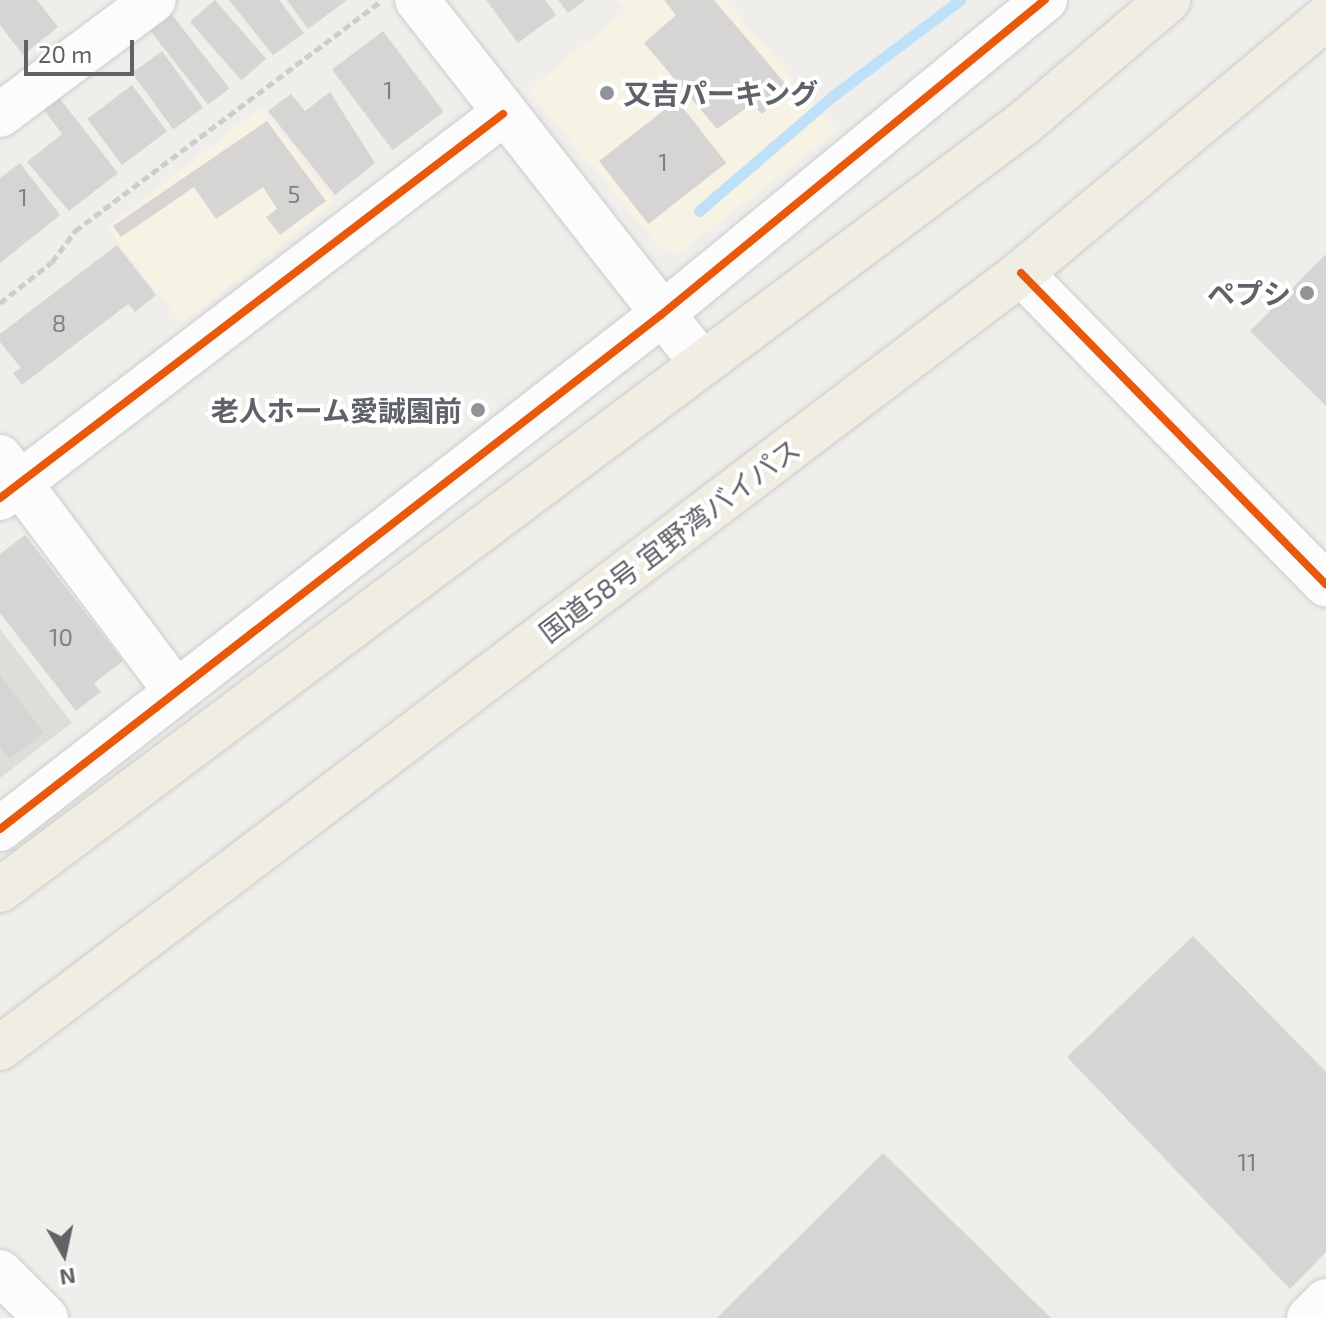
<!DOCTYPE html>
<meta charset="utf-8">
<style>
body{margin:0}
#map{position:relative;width:1326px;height:1318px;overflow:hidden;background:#efeeea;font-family:"Exo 2","Noto Sans JP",sans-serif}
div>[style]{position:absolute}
.commercial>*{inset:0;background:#f7f3e4;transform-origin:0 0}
.industrial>*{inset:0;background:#dfddda}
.stream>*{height:11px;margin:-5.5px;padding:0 5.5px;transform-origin:5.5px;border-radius:5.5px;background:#bfe0f9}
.building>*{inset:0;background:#d6d5d3;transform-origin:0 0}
.path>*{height:5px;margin-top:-2.5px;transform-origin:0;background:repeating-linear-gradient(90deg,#cacfcc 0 8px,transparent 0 12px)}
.roads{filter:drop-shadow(0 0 2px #cbcccc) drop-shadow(0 0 2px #cbcccc)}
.minor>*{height:44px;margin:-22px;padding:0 22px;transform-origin:22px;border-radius:22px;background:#fdfcfc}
.highway>*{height:44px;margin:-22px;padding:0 22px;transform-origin:22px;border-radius:22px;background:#f0ede3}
.cycleway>*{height:8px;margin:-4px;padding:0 4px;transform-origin:4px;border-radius:4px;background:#e8590c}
.dots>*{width:22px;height:22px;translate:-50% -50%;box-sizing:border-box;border:4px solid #fff;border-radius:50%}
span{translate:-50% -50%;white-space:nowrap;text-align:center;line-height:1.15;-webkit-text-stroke:8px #fff;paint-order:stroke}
.number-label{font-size:24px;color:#7e8184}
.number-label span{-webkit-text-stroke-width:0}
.poi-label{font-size:28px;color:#5f6368;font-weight:700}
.left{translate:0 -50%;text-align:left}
.right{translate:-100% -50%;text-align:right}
.street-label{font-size:28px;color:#5f6368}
.north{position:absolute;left:24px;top:1214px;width:80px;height:80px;-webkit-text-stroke:6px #fff;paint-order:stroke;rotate:171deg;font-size:22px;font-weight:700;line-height:32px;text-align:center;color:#5f6368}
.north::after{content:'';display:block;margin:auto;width:28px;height:36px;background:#5f6368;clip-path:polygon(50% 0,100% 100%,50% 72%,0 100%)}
.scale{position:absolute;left:24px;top:40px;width:110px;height:36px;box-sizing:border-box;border:4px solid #5f6368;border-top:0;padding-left:10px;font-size:24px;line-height:28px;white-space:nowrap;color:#5f6368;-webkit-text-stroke:6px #fff;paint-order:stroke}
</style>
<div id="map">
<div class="commercial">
<div style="clip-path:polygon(617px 0,725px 0,837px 131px,678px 254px,663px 252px,528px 90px,626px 11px)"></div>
<div style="left:261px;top:107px;width:121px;height:196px;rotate:52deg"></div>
</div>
<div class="industrial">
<div style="clip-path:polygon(0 629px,72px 723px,0 778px)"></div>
</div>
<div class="stream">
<div style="left:699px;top:211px;width:178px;rotate:-40.7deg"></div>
<div style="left:834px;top:95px;width:158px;rotate:-37deg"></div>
</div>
<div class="building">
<div style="clip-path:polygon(0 0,37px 0,58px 27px,23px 55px,0 25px)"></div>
<div style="left:215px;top:0;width:78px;height:33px;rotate:49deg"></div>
<div style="clip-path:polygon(229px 0,279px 0,304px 33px,273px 55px)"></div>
<div style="clip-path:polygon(287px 0,347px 0,308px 29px)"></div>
<div style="clip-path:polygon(486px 0,545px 0,556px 15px,518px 43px)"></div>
<div style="clip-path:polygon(558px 0,585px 0,568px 13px)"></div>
<div style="clip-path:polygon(664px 0,714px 0,790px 89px,762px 114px,752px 104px,717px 129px,644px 43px,676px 15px)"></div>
<div style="left:169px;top:11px;width:98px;height:27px;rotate:52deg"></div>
<div style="left:383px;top:31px;width:101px;height:64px;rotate:53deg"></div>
<div style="left:162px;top:51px;width:70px;height:37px;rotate:54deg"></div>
<div style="left:132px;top:85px;width:58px;height:56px;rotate:53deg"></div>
<div style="clip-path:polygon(330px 92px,375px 163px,335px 195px,268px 111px,291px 94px,305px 111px)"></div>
<div style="clip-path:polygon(57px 95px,118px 173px,69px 211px,27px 162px,62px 134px,42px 107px)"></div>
<div style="left:677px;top:100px;width:80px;height:99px;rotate:52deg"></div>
<div style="clip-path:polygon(267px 121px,326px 201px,280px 235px,266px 217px,277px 209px,263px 187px,216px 219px,194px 187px,121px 237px,113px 226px)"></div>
<div style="clip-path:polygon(20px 163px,60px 215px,0 263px,0 178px)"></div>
<div style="clip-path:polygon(117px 245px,156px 295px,135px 312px,128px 304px,22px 385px,13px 373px,21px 368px,0 342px,0 334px)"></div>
<div style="clip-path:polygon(1326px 254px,1326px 406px,1250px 331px)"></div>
<div style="clip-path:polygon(25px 535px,123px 661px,94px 683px,101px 692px,76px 711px,0 613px,0 554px)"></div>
<div style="clip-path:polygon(0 675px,44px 733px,9px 759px,0 747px)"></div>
<div style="clip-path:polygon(1193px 936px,1326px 1072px,1326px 1252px,1290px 1289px,1067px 1057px)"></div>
<div style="clip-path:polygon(883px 1153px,1051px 1318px,717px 1318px)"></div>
</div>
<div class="path">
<div style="left:0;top:303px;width:66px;rotate:-38.3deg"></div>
<div style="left:52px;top:262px;width:39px;rotate:-53deg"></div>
<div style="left:75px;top:231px;width:380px;rotate:-36.9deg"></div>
</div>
<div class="roads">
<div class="minor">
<div style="left:417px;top:0;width:462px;rotate:51.9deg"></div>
<div style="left:0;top:115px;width:192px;rotate:-36.8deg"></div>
<div style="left:1021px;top:273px;width:436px;rotate:45.6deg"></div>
<div style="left:0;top:457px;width:291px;rotate:53.1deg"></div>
<div style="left:0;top:498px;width:633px;rotate:-37.36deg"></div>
<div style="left:0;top:829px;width:837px;rotate:-37.87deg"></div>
<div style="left:661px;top:315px;width:497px;rotate:-39.4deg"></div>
<div style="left:0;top:1272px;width:65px;rotate:45deg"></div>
<div style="left:1309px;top:1318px;width:24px;rotate:-45deg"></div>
</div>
<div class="highway">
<div style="left:0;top:890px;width:1278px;rotate:-36.83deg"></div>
<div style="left:1023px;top:124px;width:191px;rotate:-40.5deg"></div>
<div style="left:0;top:1048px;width:1282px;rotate:-37.2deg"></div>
<div style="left:1021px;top:273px;width:398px;rotate:-39.9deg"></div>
</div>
</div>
<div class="cycleway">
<div style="left:1021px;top:273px;width:436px;rotate:45.6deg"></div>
<div style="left:0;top:498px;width:633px;rotate:-37.36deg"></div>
<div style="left:0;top:829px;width:837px;rotate:-37.87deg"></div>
<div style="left:661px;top:315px;width:497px;rotate:-39.4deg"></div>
</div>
<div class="dots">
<div style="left:607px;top:93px;background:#919496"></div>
<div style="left:1307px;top:293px;background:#919496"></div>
<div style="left:478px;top:410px;background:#919496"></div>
</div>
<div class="number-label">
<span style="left:388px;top:90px">1</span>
<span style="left:663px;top:162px">1</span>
<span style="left:294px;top:194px">5</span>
<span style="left:23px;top:197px">1</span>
<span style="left:59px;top:323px">8</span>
<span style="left:61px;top:637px">10</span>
<span style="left:1247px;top:1162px">11</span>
</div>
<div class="poi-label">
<span class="left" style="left:623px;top:93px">又吉パーキング</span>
<span class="right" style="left:1291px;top:293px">ペプシ</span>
<span class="right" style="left:462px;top:410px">老人ホーム愛誠園前</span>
</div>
<div class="street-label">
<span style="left:669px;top:540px;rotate:-37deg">国道58号 宜野湾バイパス</span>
</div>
<div class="north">N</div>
<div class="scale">20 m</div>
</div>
